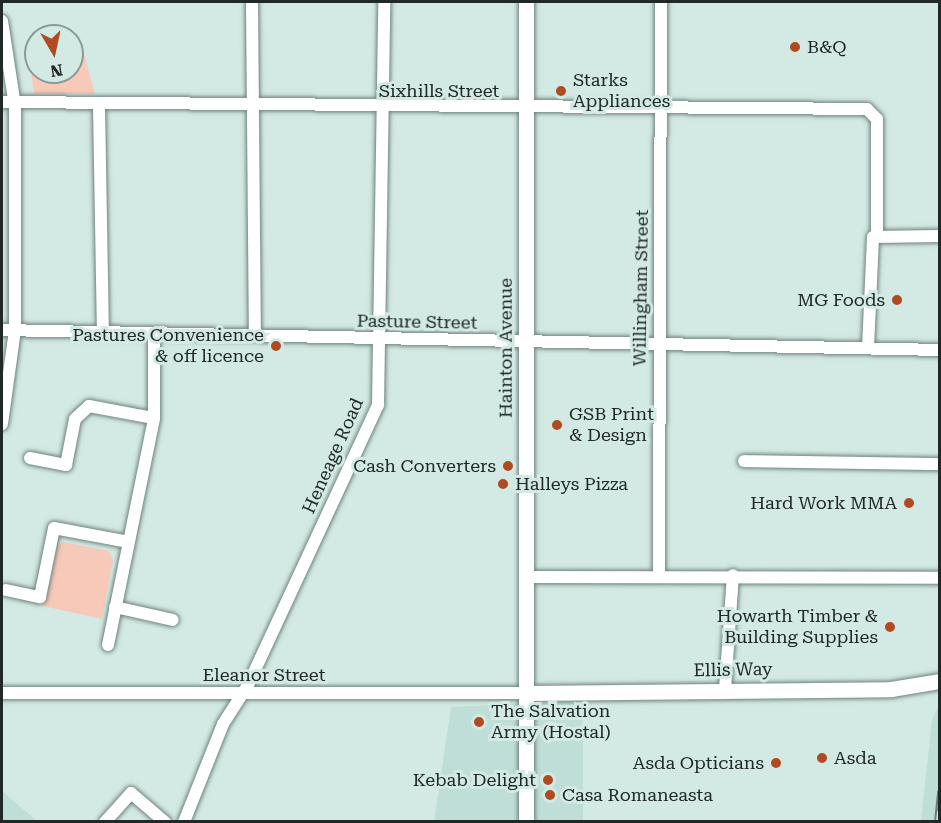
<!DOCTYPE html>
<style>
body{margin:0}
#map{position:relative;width:941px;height:823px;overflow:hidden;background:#d3e9e4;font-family:"Roboto Serif",serif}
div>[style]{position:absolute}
.built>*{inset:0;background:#bfded7}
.green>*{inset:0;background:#f7c9b8}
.roads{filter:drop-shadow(0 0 2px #6f837e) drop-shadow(0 0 2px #6f837e)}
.minor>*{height:12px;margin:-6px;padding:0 6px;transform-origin:6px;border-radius:6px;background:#fff}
.major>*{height:15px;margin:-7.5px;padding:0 7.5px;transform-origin:7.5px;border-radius:7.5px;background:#fff}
.rail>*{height:6px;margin-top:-3px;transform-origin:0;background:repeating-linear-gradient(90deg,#d3e9e4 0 11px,#6c7b77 0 22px);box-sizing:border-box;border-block:2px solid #6c7b77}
.dots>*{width:16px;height:16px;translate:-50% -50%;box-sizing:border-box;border:3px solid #d3e9e4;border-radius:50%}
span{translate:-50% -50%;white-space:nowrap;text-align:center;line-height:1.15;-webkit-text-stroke:6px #d3e9e4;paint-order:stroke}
.poi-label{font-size:18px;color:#202927}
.left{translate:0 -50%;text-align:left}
.right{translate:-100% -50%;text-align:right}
.street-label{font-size:18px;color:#202927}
.frame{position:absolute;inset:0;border:3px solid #202927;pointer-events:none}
.north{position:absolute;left:24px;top:24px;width:60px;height:60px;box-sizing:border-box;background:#d3e9e4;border:2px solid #8b9c98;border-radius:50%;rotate:171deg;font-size:16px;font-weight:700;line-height:24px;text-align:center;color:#202927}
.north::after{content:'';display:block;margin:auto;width:21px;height:27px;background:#b04a20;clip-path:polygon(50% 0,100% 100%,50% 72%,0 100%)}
</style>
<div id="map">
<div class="built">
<div style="clip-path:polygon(583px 701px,583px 821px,434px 822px,451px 707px)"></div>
<div style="clip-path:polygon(939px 705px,939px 821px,921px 821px,932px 720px)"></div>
<div style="clip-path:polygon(2px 791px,37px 821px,2px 822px)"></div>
</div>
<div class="green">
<div style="clip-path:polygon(82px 47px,95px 94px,34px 94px,30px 64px,36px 62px,36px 72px,72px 72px,72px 50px)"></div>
<div style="clip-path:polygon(63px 542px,109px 551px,113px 560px,102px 619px,43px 606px,55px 547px)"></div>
</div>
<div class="roads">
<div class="minor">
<div style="left:252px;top:2px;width:333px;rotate:89.5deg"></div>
<div style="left:2px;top:21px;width:86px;rotate:81.3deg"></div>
<div style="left:15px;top:106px;width:224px;rotate:90deg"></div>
<div style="left:15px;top:330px;width:95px;rotate:97.9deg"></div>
<div style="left:2px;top:102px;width:865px;rotate:0.46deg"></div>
<div style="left:867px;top:109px;width:14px;rotate:45deg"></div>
<div style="left:877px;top:119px;width:115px;rotate:90deg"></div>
<div style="left:99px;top:106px;width:225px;rotate:89deg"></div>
<div style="left:2px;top:330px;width:938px;rotate:1.22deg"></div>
<div style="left:868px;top:348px;width:111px;rotate:-87.4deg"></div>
<div style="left:873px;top:237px;width:67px;rotate:-0.9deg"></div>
<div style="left:30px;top:458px;width:37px;rotate:11deg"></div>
<div style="left:66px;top:465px;width:47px;rotate:-78.9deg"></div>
<div style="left:75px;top:419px;width:19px;rotate:-43deg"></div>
<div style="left:89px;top:406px;width:66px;rotate:10.5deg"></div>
<div style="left:744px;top:461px;width:196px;rotate:0.9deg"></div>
<div style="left:659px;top:574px;width:572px;rotate:-89.8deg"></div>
<div style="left:527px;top:577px;width:413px;rotate:0.1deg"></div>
<div style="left:6px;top:590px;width:35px;rotate:12deg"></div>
<div style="left:40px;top:597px;width:70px;rotate:-78.5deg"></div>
<div style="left:54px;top:528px;width:76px;rotate:10.6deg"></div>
<div style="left:115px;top:607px;width:59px;rotate:12.6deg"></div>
<div style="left:108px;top:645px;width:232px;rotate:-78.5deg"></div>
<div style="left:154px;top:418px;width:85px;rotate:-90deg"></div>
<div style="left:725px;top:689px;width:114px;rotate:-86deg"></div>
<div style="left:2px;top:693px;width:524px"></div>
<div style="left:105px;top:822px;width:39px;rotate:-48deg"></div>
<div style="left:131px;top:793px;width:45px;rotate:40.5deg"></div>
<div style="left:184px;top:822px;width:105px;rotate:-68.3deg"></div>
<div style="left:223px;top:724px;width:46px;rotate:-57.3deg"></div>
<div style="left:248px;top:685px;width:309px;rotate:-65.1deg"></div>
<div style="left:378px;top:405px;width:403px;rotate:-89.1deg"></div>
</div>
<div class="major">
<div style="left:526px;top:693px;width:365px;rotate:-0.6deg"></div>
<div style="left:891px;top:689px;width:50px;rotate:-9.3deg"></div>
<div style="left:526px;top:822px;width:820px;rotate:-90deg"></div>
</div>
</div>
<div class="rail">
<div style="left:937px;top:822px;width:31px;rotate:-84deg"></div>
</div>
<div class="dots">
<div style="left:795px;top:47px;background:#b04a20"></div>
<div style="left:561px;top:91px;background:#b04a20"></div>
<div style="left:897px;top:300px;background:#b04a20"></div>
<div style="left:276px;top:346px;background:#b04a20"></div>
<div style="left:557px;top:425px;background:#b04a20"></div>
<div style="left:508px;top:466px;background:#b04a20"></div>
<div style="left:503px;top:484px;background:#b04a20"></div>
<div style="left:909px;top:503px;background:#b04a20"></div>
<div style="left:890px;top:627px;background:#b04a20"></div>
<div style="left:479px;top:722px;background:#b04a20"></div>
<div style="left:822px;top:758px;background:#b04a20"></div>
<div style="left:776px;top:763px;background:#b04a20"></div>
<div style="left:548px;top:780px;background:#b04a20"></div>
<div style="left:550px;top:795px;background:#b04a20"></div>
</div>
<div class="poi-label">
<span class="left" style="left:807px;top:47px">B&amp;Q</span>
<span class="left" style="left:573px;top:91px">Starks<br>Appliances</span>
<span class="right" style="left:885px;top:300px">MG Foods</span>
<span class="right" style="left:264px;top:346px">Pastures Convenience<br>&amp; off licence</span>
<span class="left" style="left:569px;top:425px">GSB Print<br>&amp; Design</span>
<span class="right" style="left:496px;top:466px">Cash Converters</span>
<span class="left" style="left:515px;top:484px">Halleys Pizza</span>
<span class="right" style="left:897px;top:503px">Hard Work MMA</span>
<span class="right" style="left:878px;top:627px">Howarth Timber &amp;<br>Building Supplies</span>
<span class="left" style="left:491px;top:722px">The Salvation<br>Army (Hostal)</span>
<span class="left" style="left:834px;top:758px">Asda</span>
<span class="right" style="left:764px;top:763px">Asda Opticians</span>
<span class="right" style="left:536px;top:780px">Kebab Delight</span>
<span class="left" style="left:562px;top:795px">Casa Romaneasta</span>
</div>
<div class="street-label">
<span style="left:439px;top:91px">Sixhills Street</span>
<span style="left:641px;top:288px;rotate:-89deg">Willingham Street</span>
<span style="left:417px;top:322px;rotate:1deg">Pasture Street</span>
<span style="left:506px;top:348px;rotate:-90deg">Hainton Avenue</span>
<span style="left:333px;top:456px;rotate:-66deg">Heneage Road</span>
<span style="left:733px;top:670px;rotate:-1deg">Ellis Way</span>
<span style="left:264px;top:675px">Eleanor Street</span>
</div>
<div class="frame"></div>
<div class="north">N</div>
</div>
